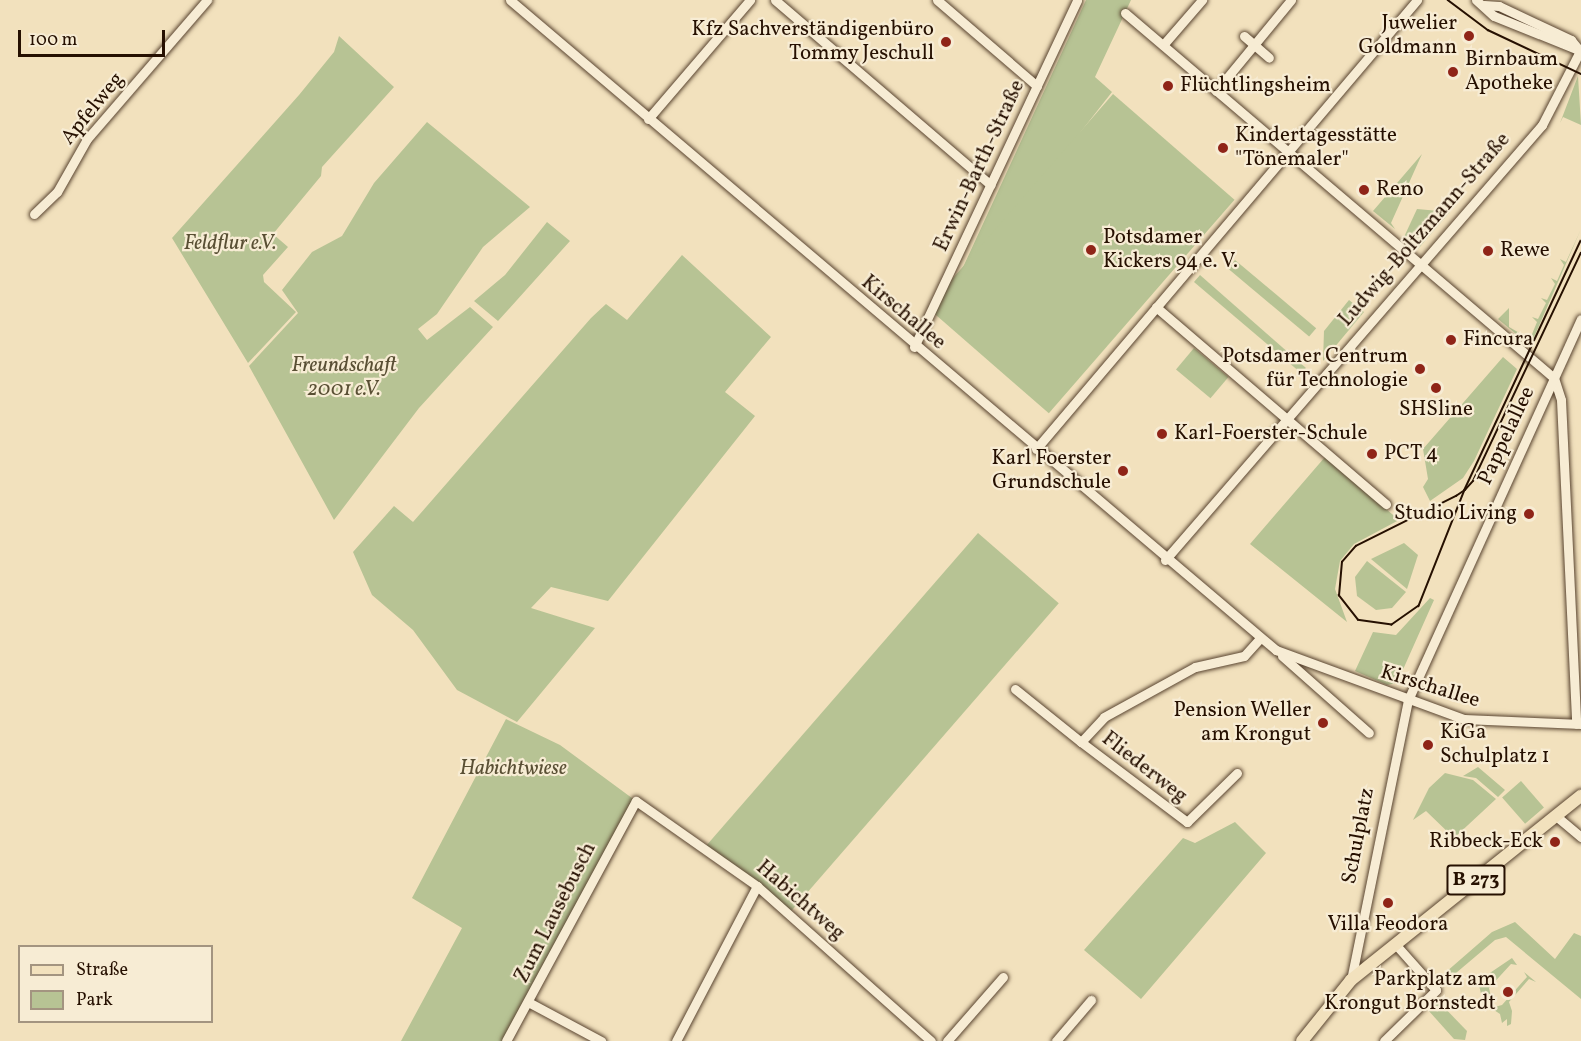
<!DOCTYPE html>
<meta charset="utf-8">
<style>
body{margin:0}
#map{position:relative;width:1581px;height:1041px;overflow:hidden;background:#f2e1bd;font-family:Vollkorn,serif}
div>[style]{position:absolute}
.green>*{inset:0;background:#b7c394;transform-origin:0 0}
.roads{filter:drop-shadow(0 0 2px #594430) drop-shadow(0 0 2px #594430)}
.minor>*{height:9px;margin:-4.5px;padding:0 4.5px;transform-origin:4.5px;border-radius:4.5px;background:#f7ecd4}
.major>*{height:12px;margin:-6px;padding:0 6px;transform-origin:6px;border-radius:6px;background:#f2e1bd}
.tram>*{height:1.5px;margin:-0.75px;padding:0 0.75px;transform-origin:0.75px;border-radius:0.75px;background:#261001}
.dots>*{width:16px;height:16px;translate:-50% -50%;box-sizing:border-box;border:3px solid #f7ecd4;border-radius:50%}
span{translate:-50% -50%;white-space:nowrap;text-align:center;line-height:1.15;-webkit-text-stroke:4.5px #f7ecd4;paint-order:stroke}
.shield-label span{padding:2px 4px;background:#f7ecd4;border:2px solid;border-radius:4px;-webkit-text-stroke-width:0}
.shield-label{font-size:20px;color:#261001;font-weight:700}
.poi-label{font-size:21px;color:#261001}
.right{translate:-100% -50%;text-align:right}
.left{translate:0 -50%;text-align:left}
.street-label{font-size:21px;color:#261001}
.park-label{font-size:21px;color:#594f34;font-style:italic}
.legend{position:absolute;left:18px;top:945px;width:195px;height:78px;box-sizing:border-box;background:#f7ecd4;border:2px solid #a39480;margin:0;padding:8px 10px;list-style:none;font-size:18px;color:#261001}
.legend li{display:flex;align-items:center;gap:12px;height:30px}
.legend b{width:30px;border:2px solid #a39480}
.scale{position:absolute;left:18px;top:30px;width:147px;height:27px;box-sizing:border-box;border:3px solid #261001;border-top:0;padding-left:8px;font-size:18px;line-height:21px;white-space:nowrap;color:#261001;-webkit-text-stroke:4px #f7ecd4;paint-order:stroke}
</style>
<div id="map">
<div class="green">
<div style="clip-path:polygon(1086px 0,1131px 0,1095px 77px,1112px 92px,947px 302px)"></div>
<div style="clip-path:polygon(339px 36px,394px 87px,322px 167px,321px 176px,273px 234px,288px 247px,263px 275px,264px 282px,296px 312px,248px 363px,172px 238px,299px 95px,334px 52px)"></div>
<div style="clip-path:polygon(1578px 76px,1581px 125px,1563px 117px,1560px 123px)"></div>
<div style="left:1113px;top:94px;width:161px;height:283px;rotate:41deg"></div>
<div style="clip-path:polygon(427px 122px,530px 207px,483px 247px,437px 314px,418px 329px,427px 340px,470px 307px,493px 327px,419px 408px,334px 520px,249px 366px,298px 313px,282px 290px,312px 252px,342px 236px,374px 183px)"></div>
<div style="clip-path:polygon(1422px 154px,1391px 223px,1395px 229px,1373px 211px)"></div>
<div style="clip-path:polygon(1417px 209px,1450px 212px,1418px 249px,1404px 237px)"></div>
<div style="clip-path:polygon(547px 222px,570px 241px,498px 321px,474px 301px,505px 275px)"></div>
<div style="clip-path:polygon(1581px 229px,1532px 342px,1528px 344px,1498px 319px,1509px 308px,1509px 327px,1530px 339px,1537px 322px,1532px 317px,1538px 319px,1546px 303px,1541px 298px,1547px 300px,1555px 284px,1551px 278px,1557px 281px,1564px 265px,1560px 259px,1566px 262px)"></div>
<div style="clip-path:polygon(682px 255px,771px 337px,725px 392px,755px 416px,608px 601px,551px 587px,531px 608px,595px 628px,517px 722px,457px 690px,413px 630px,372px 595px,353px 552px,394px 506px,413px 522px,591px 318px,606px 304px,627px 320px)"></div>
<div style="left:1235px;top:260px;width:106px;height:11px;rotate:40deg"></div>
<div style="clip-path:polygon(1200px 275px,1306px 368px,1301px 373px,1194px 282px)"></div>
<div style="clip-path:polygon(1349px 300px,1364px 312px,1323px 361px,1324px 331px)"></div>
<div style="left:1194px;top:348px;width:45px;height:28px;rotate:40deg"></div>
<div style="clip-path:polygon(1503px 357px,1517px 369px,1474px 461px,1463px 478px,1430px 501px,1423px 487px,1428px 479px,1423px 449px)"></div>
<div style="clip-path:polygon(1325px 457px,1399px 520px,1354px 544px,1340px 561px,1335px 589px,1347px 622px,1250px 544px)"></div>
<div style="left:978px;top:533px;width:107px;height:416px;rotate:41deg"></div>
<div style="clip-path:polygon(1404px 543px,1418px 555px,1407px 589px,1371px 559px)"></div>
<div style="clip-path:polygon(1367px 561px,1406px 592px,1392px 608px,1376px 610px,1357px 596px,1355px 577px)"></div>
<div style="clip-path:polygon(1430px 598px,1434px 600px,1397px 683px,1387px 685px,1355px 671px,1373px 632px,1396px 635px)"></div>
<div style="clip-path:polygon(506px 719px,560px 745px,636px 801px,506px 1041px,401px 1041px,462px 928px,412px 898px)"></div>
<div style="clip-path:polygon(1478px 767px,1505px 790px,1498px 797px,1476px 778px,1463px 776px)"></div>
<div style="clip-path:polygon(1445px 773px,1473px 780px,1496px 799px,1454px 838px,1426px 811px,1413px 820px,1429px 788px)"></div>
<div style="left:1521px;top:781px;width:35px;height:25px;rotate:49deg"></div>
<div style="clip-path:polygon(1235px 822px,1266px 853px,1141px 999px,1084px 950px,1183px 838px,1195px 843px)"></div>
<div style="clip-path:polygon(1515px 922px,1555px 959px,1574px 933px,1581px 936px,1581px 999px,1506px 937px,1495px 940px,1443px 984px,1438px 979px,1492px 932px)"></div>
<div style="clip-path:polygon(1512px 958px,1517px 965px,1511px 964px,1489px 988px,1492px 1001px,1483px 1002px,1478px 981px)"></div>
<div style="clip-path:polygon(1524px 972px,1536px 982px,1529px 979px,1509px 1002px,1512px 1011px,1511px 1024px,1507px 1026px,1507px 1019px,1502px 1023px,1500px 1014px,1491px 1008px,1502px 1005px,1527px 977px)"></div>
<div style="clip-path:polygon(1436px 999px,1467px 1031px,1465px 1040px,1454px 1039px,1428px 1010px)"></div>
</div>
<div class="roads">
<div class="minor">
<div style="left:510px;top:0;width:1005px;rotate:40.32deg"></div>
<div style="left:1276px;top:650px;width:200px;rotate:20.2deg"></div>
<div style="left:1464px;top:719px;width:117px;rotate:2.4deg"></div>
<div style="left:775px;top:0;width:284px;rotate:40.6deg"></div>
<div style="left:937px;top:0;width:132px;rotate:40.7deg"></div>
<div style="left:1476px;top:0;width:24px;rotate:42deg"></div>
<div style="left:1494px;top:16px;width:94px;rotate:21.9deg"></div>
<div style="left:1484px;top:5px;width:15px;rotate:4deg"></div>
<div style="left:1499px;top:6px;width:80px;rotate:25.3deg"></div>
<div style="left:1571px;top:40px;width:14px;rotate:51deg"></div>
<div style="left:1125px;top:13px;width:563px;rotate:40.39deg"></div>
<div style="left:1244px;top:36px;width:33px;rotate:41deg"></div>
<div style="left:1163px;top:45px;width:60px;rotate:-49.1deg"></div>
<div style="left:1216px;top:91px;width:118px;rotate:-50.5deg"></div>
<div style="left:648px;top:119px;width:157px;rotate:-49.4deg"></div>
<div style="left:34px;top:214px;width:32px;rotate:-44deg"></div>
<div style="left:57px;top:192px;width:61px;rotate:-60.5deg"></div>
<div style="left:87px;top:139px;width:184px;rotate:-49.2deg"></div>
<div style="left:1156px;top:307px;width:303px;rotate:40.6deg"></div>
<div style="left:914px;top:347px;width:383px;rotate:-64.8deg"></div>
<div style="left:1554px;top:378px;width:23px;rotate:72deg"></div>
<div style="left:1561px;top:400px;width:324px;rotate:87.3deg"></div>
<div style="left:1036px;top:449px;width:589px;rotate:-49.68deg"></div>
<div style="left:1165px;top:560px;width:576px;rotate:-49.09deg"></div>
<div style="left:1542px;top:125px;width:83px;rotate:-62.8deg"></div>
<div style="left:1282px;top:656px;width:116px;rotate:41.5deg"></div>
<div style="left:1015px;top:689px;width:85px;rotate:38.8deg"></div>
<div style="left:1081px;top:742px;width:34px;rotate:-47deg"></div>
<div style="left:1104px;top:717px;width:104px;rotate:-28.8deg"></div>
<div style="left:1195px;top:667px;width:50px;rotate:-12.7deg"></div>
<div style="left:1244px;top:656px;width:24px;rotate:-48deg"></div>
<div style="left:1081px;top:742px;width:133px;rotate:37deg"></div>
<div style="left:1187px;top:822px;width:70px;rotate:-44.4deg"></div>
<div style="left:1556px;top:816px;width:33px;rotate:40deg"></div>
<div style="left:1351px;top:980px;width:286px;rotate:-78.5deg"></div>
<div style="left:1408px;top:700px;width:418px;rotate:-65.6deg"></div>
<div style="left:530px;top:1003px;width:81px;rotate:28.2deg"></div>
<div style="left:506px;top:1041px;width:273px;rotate:-61.6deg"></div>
<div style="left:636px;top:801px;width:148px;rotate:35.1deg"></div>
<div style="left:757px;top:886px;width:233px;rotate:41.7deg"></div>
<div style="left:676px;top:1041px;width:175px;rotate:-62.4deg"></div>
<div style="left:947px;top:1041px;width:85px;rotate:-48.8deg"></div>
<div style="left:1056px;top:1041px;width:54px;rotate:-49.5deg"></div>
<div style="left:1384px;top:1041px;width:73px;rotate:-44.4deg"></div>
<div style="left:1436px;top:990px;width:60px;rotate:-131.6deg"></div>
</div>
<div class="major">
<div style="left:1302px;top:1041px;width:78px;rotate:-51.2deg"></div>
<div style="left:1351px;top:980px;width:295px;rotate:-38.7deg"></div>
</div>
</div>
<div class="tram">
<div style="left:1448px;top:0;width:50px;rotate:36.9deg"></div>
<div style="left:1488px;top:30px;width:103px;rotate:25.3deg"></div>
<div style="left:1581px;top:241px;width:275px;rotate:115deg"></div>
<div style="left:1465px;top:490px;width:125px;rotate:111.6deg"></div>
<div style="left:1419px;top:606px;width:33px;rotate:145deg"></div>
<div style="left:1392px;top:625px;width:34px;rotate:-172deg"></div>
<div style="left:1358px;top:620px;width:31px;rotate:-128deg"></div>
<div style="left:1339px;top:596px;width:34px;rotate:-85deg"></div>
<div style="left:1342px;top:562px;width:21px;rotate:-49deg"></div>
<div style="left:1356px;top:546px;width:112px;rotate:-26.6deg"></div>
<div style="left:1456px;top:496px;width:11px;rotate:-34deg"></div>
<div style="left:1465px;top:490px;width:12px;rotate:-48deg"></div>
<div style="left:1473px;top:481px;width:252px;rotate:-64.7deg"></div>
</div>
<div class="dots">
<div style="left:1469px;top:36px;background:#8f2418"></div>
<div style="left:946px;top:42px;background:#8f2418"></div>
<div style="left:1453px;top:72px;background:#8f2418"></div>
<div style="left:1168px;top:86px;background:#8f2418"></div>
<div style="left:1223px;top:148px;background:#8f2418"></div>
<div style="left:1364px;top:190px;background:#8f2418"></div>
<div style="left:1091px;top:250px;background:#8f2418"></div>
<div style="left:1488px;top:251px;background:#8f2418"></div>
<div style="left:1451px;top:340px;background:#8f2418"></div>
<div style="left:1420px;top:369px;background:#8f2418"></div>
<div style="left:1436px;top:388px;background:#8f2418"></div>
<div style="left:1162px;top:434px;background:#8f2418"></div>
<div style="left:1372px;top:454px;background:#8f2418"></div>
<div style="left:1123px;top:471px;background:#8f2418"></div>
<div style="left:1529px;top:514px;background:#8f2418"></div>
<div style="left:1323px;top:723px;background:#8f2418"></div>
<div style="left:1428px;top:745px;background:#8f2418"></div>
<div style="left:1555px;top:842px;background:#8f2418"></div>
<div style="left:1388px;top:903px;background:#8f2418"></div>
<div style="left:1508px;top:992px;background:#8f2418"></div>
</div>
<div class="shield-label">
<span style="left:1476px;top:880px">B 273</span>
</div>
<div class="poi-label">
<span class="right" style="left:1457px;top:36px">Juwelier<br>Goldmann</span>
<span class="right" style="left:934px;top:42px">Kfz Sachverständigenbüro<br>Tommy Jeschull</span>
<span class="left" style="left:1465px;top:72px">Birnbaum<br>Apotheke</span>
<span class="left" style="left:1180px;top:86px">Flüchtlingsheim</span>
<span class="left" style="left:1235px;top:148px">Kindertagesstätte<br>"Tönemaler"</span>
<span class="left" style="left:1376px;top:190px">Reno</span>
<span class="left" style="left:1103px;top:250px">Potsdamer<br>Kickers 94 e. V.</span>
<span class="left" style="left:1500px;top:251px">Rewe</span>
<span class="left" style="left:1463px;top:340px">Fincura</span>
<span class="right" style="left:1408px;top:369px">Potsdamer Centrum<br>für Technologie</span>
<span style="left:1436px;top:410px">SHSline</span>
<span class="left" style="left:1174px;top:434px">Karl-Foerster-Schule</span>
<span class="left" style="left:1384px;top:454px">PCT 4</span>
<span class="right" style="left:1111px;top:471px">Karl Foerster<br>Grundschule</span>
<span class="right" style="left:1517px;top:514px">Studio Living</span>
<span class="right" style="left:1311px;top:723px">Pension Weller<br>am Krongut</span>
<span class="left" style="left:1440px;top:745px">KiGa<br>Schulplatz 1</span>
<span class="right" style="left:1543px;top:842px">Ribbeck-Eck</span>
<span style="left:1388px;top:925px">Villa Feodora</span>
<span class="right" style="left:1496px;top:992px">Parkplatz am<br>Krongut Bornstedt</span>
</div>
<div class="street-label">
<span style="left:93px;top:109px;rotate:-51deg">Apfelweg</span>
<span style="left:980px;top:166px;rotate:-65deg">Erwin-Barth-Straße</span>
<span style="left:1425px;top:230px;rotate:-49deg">Ludwig-Boltzmann-Straße</span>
<span style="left:903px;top:313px;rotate:40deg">Kirschallee</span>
<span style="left:1507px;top:436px;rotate:-65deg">Pappelallee</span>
<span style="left:1430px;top:687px;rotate:17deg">Kirschallee</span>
<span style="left:1144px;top:768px;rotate:38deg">Fliederweg</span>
<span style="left:1359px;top:836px;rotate:-79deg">Schulplatz</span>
<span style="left:800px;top:901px;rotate:41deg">Habichtweg</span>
<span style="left:556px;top:913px;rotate:-63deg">Zum Lausebusch</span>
</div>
<div class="park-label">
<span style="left:230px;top:244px">Feldflur e.V.</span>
<span style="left:344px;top:378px">Freundschaft<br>2001 e.V.</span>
<span style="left:513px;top:769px">Habichtwiese</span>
</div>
<ul class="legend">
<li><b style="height:8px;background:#f2e1bd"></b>Straße</li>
<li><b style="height:16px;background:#b7c394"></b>Park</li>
</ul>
<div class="scale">100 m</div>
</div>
